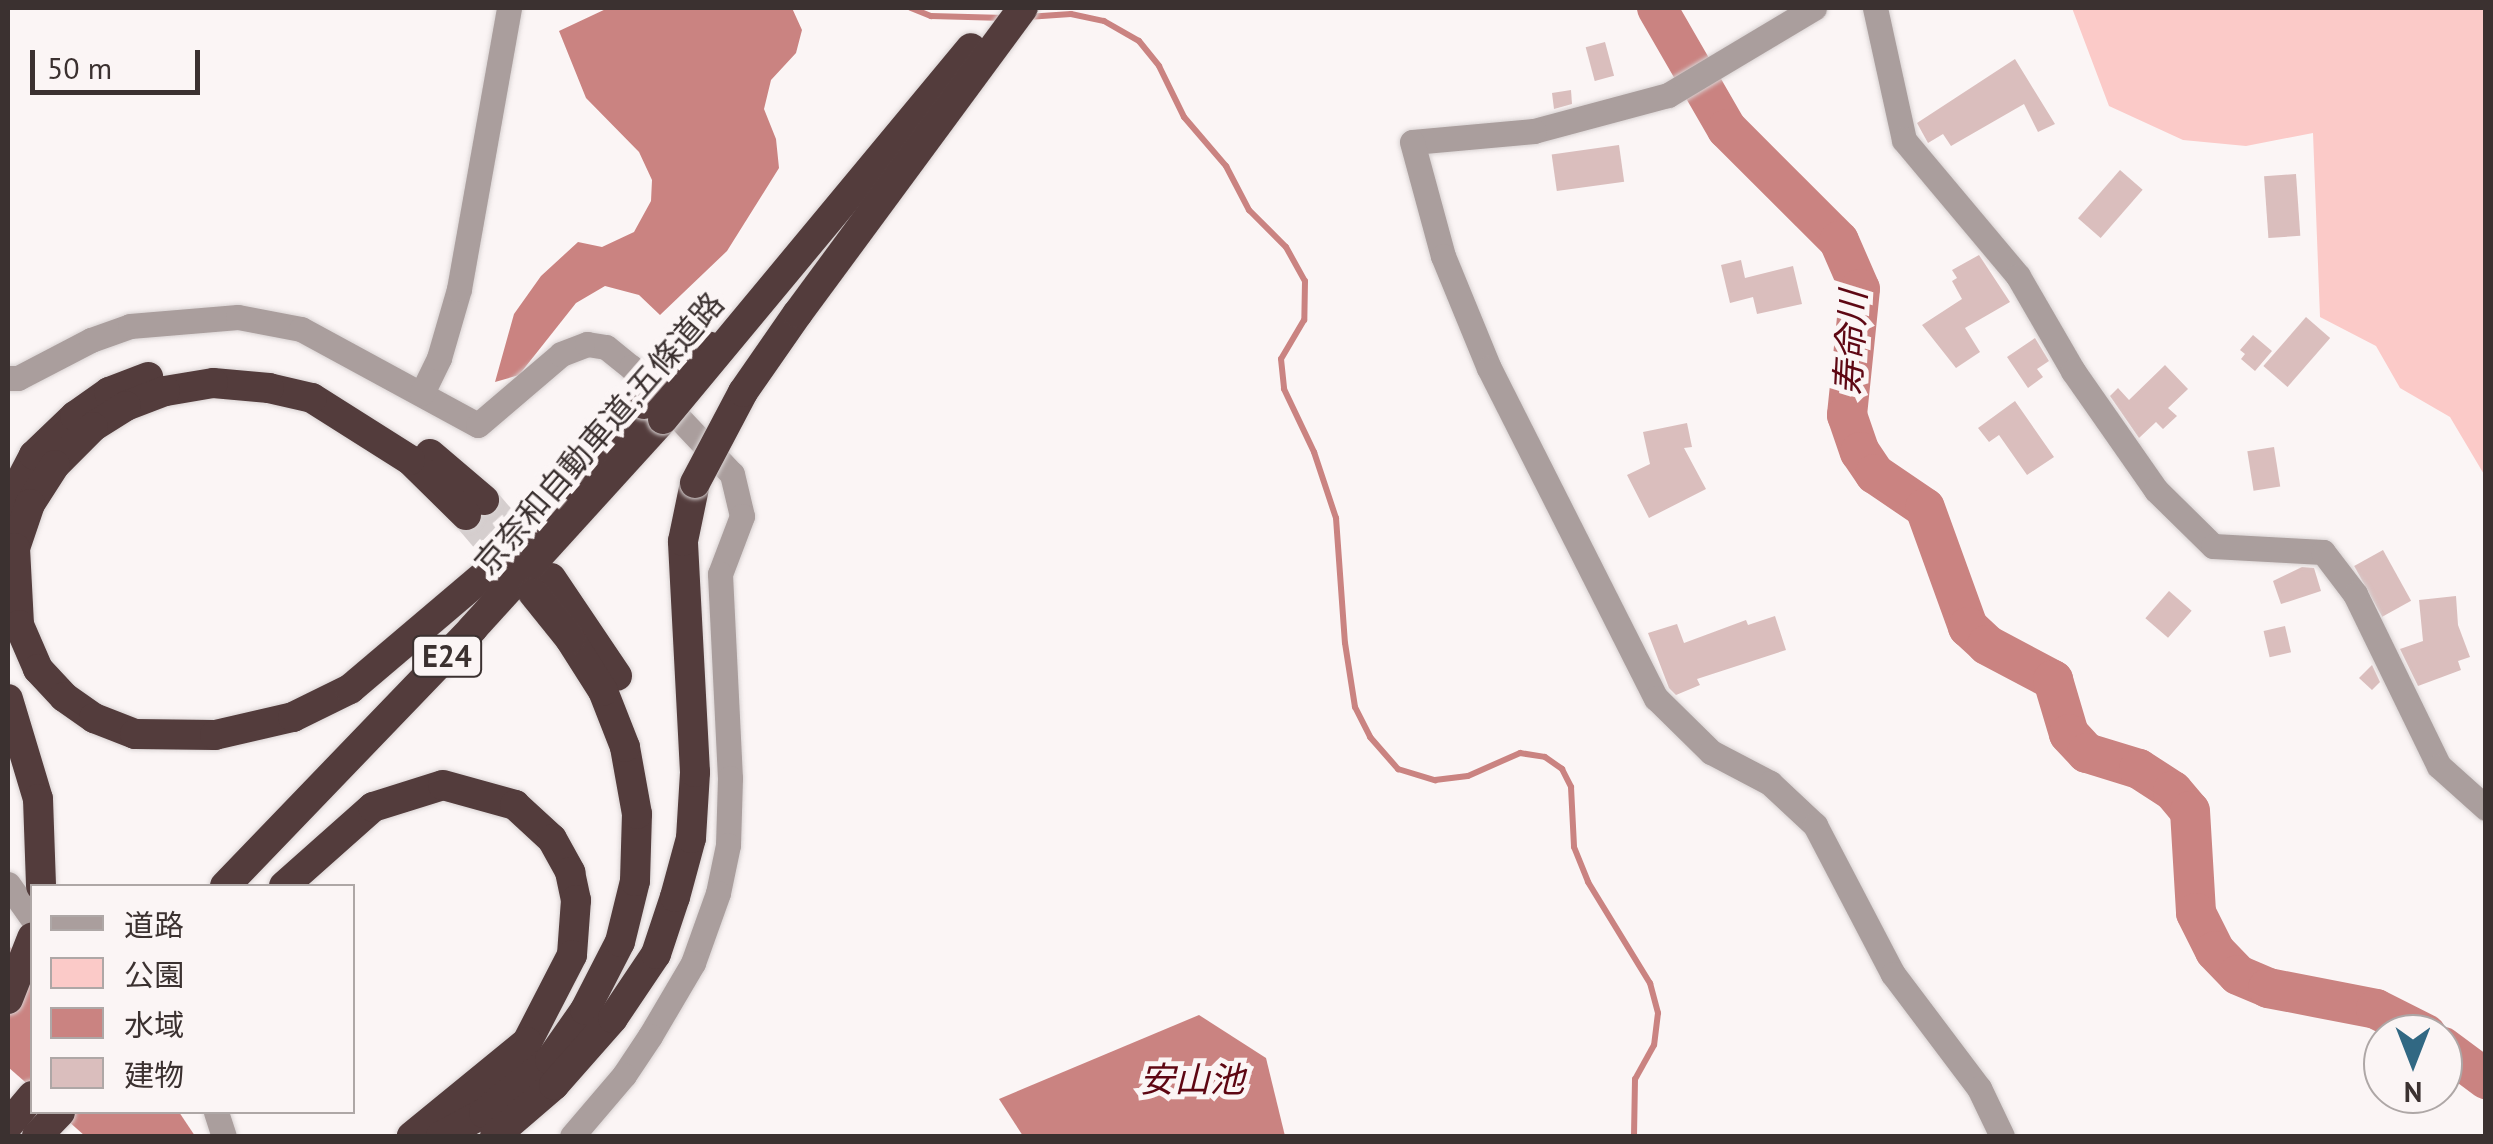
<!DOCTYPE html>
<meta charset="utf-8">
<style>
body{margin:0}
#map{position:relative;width:2493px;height:1144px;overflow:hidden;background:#fbf5f5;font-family:"PT Sans","Noto Sans JP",sans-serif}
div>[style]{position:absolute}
.green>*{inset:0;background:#fbcac8}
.water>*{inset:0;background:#ca8381}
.stream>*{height:6px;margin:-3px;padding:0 3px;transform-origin:3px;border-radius:3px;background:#ca8381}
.river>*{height:40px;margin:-20px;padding:0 20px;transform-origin:20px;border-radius:20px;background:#ca8381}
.building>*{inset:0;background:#dabebd;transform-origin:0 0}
.highway-tunnel>*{height:30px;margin-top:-15px;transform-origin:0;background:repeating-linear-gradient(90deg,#d5cece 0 30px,transparent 0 45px)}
.roads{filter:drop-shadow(0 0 2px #d8d2d2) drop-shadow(0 0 2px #d8d2d2)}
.street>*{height:25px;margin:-12.5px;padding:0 12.5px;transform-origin:12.5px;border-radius:12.5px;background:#aa9e9d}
.highway>*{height:30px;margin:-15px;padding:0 15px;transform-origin:15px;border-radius:15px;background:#533c3c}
.bridges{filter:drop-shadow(0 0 2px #d8d2d2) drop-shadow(0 0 2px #d8d2d2)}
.highway-bridge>*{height:30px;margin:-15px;padding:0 15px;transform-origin:15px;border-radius:15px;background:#533c3c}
span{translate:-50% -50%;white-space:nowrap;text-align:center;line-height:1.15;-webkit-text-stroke:10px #fbf5f5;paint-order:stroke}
.shield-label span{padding:2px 8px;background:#fbf5f5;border:2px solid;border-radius:8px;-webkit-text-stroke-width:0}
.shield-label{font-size:30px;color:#3b3130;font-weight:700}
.street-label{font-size:32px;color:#3b3130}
.water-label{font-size:35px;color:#5e0713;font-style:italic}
.frame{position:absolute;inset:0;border:10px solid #3b3130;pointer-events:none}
.legend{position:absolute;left:30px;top:884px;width:325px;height:230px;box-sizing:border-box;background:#fbf5f5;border:2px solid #aea7a6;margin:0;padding:12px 18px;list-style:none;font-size:30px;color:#3b3130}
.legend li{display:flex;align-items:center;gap:20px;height:50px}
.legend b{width:50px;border:2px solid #aea7a6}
.north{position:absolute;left:2363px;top:1014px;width:100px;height:100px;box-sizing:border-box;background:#fbf5f5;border:2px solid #aea7a6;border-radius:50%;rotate:180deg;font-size:28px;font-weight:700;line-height:40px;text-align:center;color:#3b3130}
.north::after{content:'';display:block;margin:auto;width:35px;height:45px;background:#316883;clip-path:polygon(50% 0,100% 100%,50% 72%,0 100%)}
.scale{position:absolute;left:30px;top:50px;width:170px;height:45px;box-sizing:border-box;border:5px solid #3b3130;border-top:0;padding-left:12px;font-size:30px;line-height:35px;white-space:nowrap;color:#3b3130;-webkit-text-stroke:8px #fbf5f5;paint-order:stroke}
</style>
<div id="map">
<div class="green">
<div style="clip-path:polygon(2072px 8px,2485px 8px,2485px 476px,2450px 417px,2400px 388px,2376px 346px,2320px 317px,2313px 133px,2246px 146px,2183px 140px,2109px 106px)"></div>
</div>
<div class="water">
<div style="clip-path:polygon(608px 8px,792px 8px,802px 30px,796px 53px,771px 80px,764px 109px,776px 139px,779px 168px,727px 251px,660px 315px,639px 295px,605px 286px,576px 303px,519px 375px,495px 382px,514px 314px,541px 276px,578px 242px,602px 247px,634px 232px,651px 201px,652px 180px,639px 152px,586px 98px,559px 31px)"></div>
<div style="clip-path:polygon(8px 945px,32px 970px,32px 1088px,8px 1067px)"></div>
<div style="clip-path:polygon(1199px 1015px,1266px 1058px,1285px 1136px,1023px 1136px,999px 1099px)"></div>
<div style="clip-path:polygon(58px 1112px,179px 1112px,195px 1136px,85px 1136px)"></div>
</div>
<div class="stream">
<div style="left:911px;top:8px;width:22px;rotate:22deg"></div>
<div style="left:931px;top:16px;width:74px;rotate:1.5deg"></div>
<div style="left:1027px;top:17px;width:44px;rotate:-3.9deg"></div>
<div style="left:1071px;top:14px;width:34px;rotate:12deg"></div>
<div style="left:1104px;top:21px;width:40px;rotate:29.7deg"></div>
<div style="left:1139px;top:41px;width:32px;rotate:51deg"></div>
<div style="left:1159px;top:66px;width:57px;rotate:63.9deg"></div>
<div style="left:1184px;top:117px;width:65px;rotate:49.4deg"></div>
<div style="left:1226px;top:166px;width:50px;rotate:62.4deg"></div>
<div style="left:1249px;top:210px;width:52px;rotate:45deg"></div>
<div style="left:1286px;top:247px;width:39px;rotate:61deg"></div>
<div style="left:1305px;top:281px;width:39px;rotate:91deg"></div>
<div style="left:1304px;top:320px;width:45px;rotate:120.5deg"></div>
<div style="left:1281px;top:359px;width:30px;rotate:84deg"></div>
<div style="left:1284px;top:389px;width:70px;rotate:64.5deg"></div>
<div style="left:1314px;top:452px;width:70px;rotate:71.6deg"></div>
<div style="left:1336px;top:518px;width:125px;rotate:85.9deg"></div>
<div style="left:1345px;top:643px;width:65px;rotate:81.1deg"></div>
<div style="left:1355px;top:707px;width:34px;rotate:63deg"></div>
<div style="left:1370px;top:737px;width:43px;rotate:48.8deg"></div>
<div style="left:1398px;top:769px;width:39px;rotate:17deg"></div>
<div style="left:1435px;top:780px;width:33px;rotate:-7deg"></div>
<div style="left:1468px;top:776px;width:57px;rotate:-23.9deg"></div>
<div style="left:1520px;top:753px;width:25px;rotate:9deg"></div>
<div style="left:1545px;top:757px;width:21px;rotate:35deg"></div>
<div style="left:1562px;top:769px;width:20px;rotate:63deg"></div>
<div style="left:1571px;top:787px;width:60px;rotate:87.1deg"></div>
<div style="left:1574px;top:847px;width:38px;rotate:68deg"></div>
<div style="left:1588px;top:882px;width:119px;rotate:58.5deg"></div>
<div style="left:1650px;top:983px;width:31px;rotate:75deg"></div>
<div style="left:1658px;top:1013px;width:32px;rotate:97deg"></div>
<div style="left:1654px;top:1045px;width:39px;rotate:119deg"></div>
<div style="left:1635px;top:1079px;width:57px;rotate:91deg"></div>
</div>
<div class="river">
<div style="left:1657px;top:8px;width:140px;rotate:60deg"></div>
<div style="left:1727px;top:129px;width:158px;rotate:45deg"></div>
<div style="left:1839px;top:241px;width:52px;rotate:66.4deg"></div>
<div style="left:1860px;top:289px;width:127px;rotate:95.9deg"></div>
<div style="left:1847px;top:415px;width:39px;rotate:71deg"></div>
<div style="left:1860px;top:452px;width:27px;rotate:56deg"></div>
<div style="left:1875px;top:474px;width:60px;rotate:34.2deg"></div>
<div style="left:1925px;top:508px;width:127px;rotate:70.1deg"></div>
<div style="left:1968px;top:627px;width:26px;rotate:43deg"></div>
<div style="left:1987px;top:645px;width:75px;rotate:27.9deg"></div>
<div style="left:2053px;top:680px;width:56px;rotate:73.5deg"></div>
<div style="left:2069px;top:734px;width:26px;rotate:47deg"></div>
<div style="left:2087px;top:753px;width:54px;rotate:17.1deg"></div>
<div style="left:2139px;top:769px;width:40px;rotate:32.9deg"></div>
<div style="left:2173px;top:791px;width:26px;rotate:50deg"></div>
<div style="left:2190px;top:811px;width:102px;rotate:86.6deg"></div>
<div style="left:2196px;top:913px;width:42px;rotate:63.4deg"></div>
<div style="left:2215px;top:951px;width:33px;rotate:46deg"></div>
<div style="left:2238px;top:975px;width:33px;rotate:23deg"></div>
<div style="left:2268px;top:988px;width:110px;rotate:11deg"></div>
<div style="left:2376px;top:1009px;width:56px;rotate:26.6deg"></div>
<div style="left:2443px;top:1047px;width:54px;rotate:36.7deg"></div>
</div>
<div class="building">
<div style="left:1605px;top:42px;width:35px;height:20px;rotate:75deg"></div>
<div style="clip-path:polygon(2015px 59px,2055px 124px,2038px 132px,2024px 104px,1951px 146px,1943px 134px,1928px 143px,1917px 123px)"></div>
<div style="clip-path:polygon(1571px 90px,1572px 104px,1554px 109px,1552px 93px)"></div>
<div style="left:1619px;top:145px;width:37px;height:68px;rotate:82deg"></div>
<div style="left:2120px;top:170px;width:30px;height:64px;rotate:41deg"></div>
<div style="left:2296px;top:174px;width:62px;height:32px;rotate:86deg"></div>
<div style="clip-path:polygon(1979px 255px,2010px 302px,1965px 328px,1980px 352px,1956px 368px,1922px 325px,1962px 299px,1952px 281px,1957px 278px,1952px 270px)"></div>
<div style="clip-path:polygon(1741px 260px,1745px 278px,1793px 266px,1802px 304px,1757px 314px,1753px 297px,1730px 303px,1721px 265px)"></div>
<div style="left:2306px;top:317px;width:32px;height:65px;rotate:41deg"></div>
<div style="clip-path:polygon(2253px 335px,2272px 351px,2255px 371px,2241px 359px,2245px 354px,2240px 350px)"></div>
<div style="clip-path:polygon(2035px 338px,2049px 361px,2037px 369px,2043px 377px,2028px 388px,2007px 357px)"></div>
<div style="clip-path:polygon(2165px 365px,2188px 389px,2168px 408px,2177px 416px,2163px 429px,2156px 422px,2139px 438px,2110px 396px,2118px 388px,2129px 400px)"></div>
<div style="clip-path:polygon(2015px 401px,2054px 457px,2027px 475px,1999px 435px,1989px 442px,1978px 428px)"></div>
<div style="clip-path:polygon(1687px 423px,1692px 447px,1684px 448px,1706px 489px,1649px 518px,1627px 475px,1650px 464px,1643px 432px)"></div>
<div style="left:2274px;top:447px;width:40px;height:27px;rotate:81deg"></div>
<div style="left:2383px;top:550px;width:58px;height:33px;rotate:61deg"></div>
<div style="clip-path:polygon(2302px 567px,2314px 568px,2321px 591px,2281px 604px,2273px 581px)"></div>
<div style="left:2169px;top:591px;width:30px;height:36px;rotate:41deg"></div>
<div style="clip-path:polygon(2456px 596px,2458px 625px,2470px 657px,2458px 661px,2461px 670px,2418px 686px,2400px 649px,2423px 641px,2419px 600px)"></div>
<div style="clip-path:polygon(1775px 616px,1786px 650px,1697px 679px,1700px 685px,1676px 695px,1669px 688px,1648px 633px,1677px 624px,1684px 643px,1746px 620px,1748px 625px)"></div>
<div style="left:2285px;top:626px;width:27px;height:22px;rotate:77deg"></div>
<div style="clip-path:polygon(2372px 665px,2380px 682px,2372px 690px,2359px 678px)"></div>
</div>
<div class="highway-tunnel">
<div style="left:484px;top:500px;width:77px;rotate:49.2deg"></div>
<div style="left:466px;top:515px;width:80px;rotate:49.6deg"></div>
</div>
<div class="roads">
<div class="street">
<div style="left:1814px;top:8px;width:170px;rotate:149.2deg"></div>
<div style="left:1668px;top:95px;width:139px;rotate:165deg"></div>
<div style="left:1534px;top:131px;width:122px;rotate:174.8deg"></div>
<div style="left:1412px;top:142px;width:118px;rotate:74.8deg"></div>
<div style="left:1443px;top:256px;width:121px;rotate:67.7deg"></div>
<div style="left:1489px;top:368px;width:370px;rotate:63.2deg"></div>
<div style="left:1656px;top:698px;width:77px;rotate:44.5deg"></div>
<div style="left:1711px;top:752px;width:67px;rotate:27.7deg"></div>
<div style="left:1770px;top:783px;width:62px;rotate:43deg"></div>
<div style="left:1815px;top:825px;width:168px;rotate:62.4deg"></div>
<div style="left:1893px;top:974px;width:143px;rotate:53deg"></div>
<div style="left:1979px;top:1088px;width:53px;rotate:64.4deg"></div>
<div style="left:1875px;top:8px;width:135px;rotate:77.6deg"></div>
<div style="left:1904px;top:140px;width:177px;rotate:50deg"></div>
<div style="left:2018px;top:276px;width:110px;rotate:59.9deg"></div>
<div style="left:2073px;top:371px;width:145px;rotate:55.1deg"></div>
<div style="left:2156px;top:490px;width:80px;rotate:44.5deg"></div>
<div style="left:2213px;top:546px;width:110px;rotate:3.1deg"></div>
<div style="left:2323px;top:552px;width:53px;rotate:52.7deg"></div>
<div style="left:2355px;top:594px;width:191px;rotate:64deg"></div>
<div style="left:2439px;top:766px;width:63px;rotate:41.8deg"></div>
<div style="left:8px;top:378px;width:10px"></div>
<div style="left:18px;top:378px;width:82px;rotate:-27.5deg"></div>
<div style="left:91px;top:340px;width:41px;rotate:-19.7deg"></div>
<div style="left:130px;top:326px;width:108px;rotate:-4.8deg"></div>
<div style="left:238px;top:317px;width:64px;rotate:10.8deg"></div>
<div style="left:301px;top:329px;width:201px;rotate:28.5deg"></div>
<div style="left:478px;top:425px;width:109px;rotate:-40.5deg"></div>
<div style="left:561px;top:354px;width:28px;rotate:-21deg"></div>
<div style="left:587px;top:344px;width:19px;rotate:9deg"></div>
<div style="left:606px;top:347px;width:32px;rotate:39deg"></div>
<div style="left:631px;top:367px;width:147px;rotate:46.7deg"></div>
<div style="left:732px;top:474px;width:43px;rotate:76.6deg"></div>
<div style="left:742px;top:516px;width:62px;rotate:110.8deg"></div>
<div style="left:720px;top:574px;width:204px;rotate:87.2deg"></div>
<div style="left:730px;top:778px;width:67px;rotate:91.7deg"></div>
<div style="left:728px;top:845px;width:49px;rotate:101.8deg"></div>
<div style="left:718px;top:893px;width:74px;rotate:109.7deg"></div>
<div style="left:693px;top:963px;width:85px;rotate:120.5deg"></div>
<div style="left:650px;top:1036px;width:47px;rotate:123.7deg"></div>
<div style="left:624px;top:1075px;width:80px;rotate:130.4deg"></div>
<div style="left:422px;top:393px;width:39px;rotate:-64deg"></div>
<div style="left:439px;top:358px;width:72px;rotate:-73.8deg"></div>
<div style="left:459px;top:289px;width:285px;rotate:-79.9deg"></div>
<div style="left:8px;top:884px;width:42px;rotate:54.8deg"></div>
<div style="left:216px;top:1112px;width:25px;rotate:72deg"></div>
</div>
<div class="highway">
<div style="left:430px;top:454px;width:71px;rotate:40.4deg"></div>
<div style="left:8px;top:505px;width:56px;rotate:-62.5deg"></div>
<div style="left:34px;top:455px;width:57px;rotate:-43.6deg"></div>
<div style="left:75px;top:416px;width:42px;rotate:-35.2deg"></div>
<div style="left:109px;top:392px;width:42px;rotate:-21deg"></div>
<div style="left:466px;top:515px;width:78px;rotate:-135.5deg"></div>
<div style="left:410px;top:460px;width:116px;rotate:-147.7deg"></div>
<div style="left:312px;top:398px;width:44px;rotate:-166.9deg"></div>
<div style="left:269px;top:388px;width:56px;rotate:-174.9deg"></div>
<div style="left:213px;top:383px;width:49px;rotate:170.5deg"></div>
<div style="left:165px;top:391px;width:42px;rotate:159deg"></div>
<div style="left:126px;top:406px;width:39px;rotate:148deg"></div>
<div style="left:93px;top:427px;width:54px;rotate:135deg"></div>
<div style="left:55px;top:465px;width:46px;rotate:122.7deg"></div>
<div style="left:30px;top:504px;width:46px;rotate:108.8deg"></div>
<div style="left:15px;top:548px;width:77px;rotate:87deg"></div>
<div style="left:19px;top:625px;width:48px;rotate:66.6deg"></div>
<div style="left:38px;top:669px;width:38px;rotate:47deg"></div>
<div style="left:64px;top:697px;width:37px;rotate:35deg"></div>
<div style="left:94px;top:718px;width:44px;rotate:21.3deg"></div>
<div style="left:135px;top:734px;width:80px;rotate:0.7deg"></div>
<div style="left:215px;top:735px;width:80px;rotate:-13deg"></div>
<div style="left:293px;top:717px;width:64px;rotate:-26.2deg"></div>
<div style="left:350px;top:689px;width:192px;rotate:-40.3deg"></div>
<div style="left:496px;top:565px;width:219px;rotate:-47.4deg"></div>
<div style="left:551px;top:578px;width:118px;rotate:56deg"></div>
<div style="left:8px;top:699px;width:104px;rotate:73.3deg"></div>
<div style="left:38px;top:799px;width:87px;rotate:88deg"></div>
<div style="left:225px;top:886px;width:358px;rotate:-46.1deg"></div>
<div style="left:473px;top:628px;width:282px;rotate:-47.7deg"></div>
<div style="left:284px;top:886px;width:119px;rotate:-41.6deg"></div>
<div style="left:373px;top:807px;width:73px;rotate:-17.4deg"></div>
<div style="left:443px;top:785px;width:75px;rotate:15.5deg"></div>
<div style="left:515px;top:805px;width:50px;rotate:42.6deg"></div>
<div style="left:552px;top:839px;width:38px;rotate:61deg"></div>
<div style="left:570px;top:872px;width:29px;rotate:78deg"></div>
<div style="left:576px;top:900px;width:55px;rotate:94.2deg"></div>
<div style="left:572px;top:955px;width:98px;rotate:117.3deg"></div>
<div style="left:527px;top:1042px;width:149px;rotate:140.7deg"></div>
<div style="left:8px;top:999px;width:66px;rotate:-68.5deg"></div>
<div style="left:8px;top:1125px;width:38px;rotate:-50deg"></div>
<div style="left:37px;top:1136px;width:33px;rotate:-46deg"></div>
<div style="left:441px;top:1136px;width:49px;rotate:-28.1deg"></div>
<div style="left:484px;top:1113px;width:85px;rotate:-38.8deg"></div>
<div style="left:550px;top:1060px;width:61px;rotate:-55deg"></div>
<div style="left:585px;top:1010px;width:76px;rotate:-62.8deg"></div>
<div style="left:620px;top:942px;width:63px;rotate:-76.2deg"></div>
<div style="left:635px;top:881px;width:67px;rotate:-88.3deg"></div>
<div style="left:637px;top:814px;width:68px;rotate:-100.2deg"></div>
<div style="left:625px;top:747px;width:60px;rotate:-111.4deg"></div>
<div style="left:603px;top:691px;width:62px;rotate:-122.4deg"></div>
<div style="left:570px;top:639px;width:59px;rotate:-128.8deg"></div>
<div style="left:495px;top:1136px;width:78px;rotate:-40.8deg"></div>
<div style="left:554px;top:1085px;width:89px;rotate:-48.6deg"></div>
<div style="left:613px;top:1018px;width:77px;rotate:-56.1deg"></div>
<div style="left:656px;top:954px;width:60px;rotate:-71.6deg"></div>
<div style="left:675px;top:897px;width:61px;rotate:-74.8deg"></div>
<div style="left:691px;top:838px;width:66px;rotate:-86.5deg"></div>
<div style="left:695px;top:772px;width:231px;rotate:-93deg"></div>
<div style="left:683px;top:541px;width:59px;rotate:-78.3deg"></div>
</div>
</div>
<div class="bridges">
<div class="highway-bridge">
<div style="left:644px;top:404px;width:48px;rotate:-46.7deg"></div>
<div style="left:677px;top:369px;width:39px;rotate:-35deg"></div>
<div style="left:663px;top:419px;width:482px;rotate:-50.3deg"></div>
<div style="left:695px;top:483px;width:103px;rotate:-62.2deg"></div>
<div style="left:743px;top:392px;width:96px;rotate:-55.2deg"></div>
<div style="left:798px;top:313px;width:379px;rotate:-53.6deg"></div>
</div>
</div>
<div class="shield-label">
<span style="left:447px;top:656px">E24</span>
</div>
<div class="street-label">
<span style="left:599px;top:433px;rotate:-49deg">京奈和自動車道;五條道路</span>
</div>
<div class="water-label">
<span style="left:1850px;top:343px;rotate:-87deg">寿命川</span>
<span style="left:1192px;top:1079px">安山池</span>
</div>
<div class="frame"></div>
<ul class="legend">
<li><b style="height:12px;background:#aa9e9d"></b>道路</li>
<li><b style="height:28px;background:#fbcac8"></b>公園</li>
<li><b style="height:28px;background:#ca8381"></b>水域</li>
<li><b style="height:28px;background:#dabebd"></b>建物</li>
</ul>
<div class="north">N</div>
<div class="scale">50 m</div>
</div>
